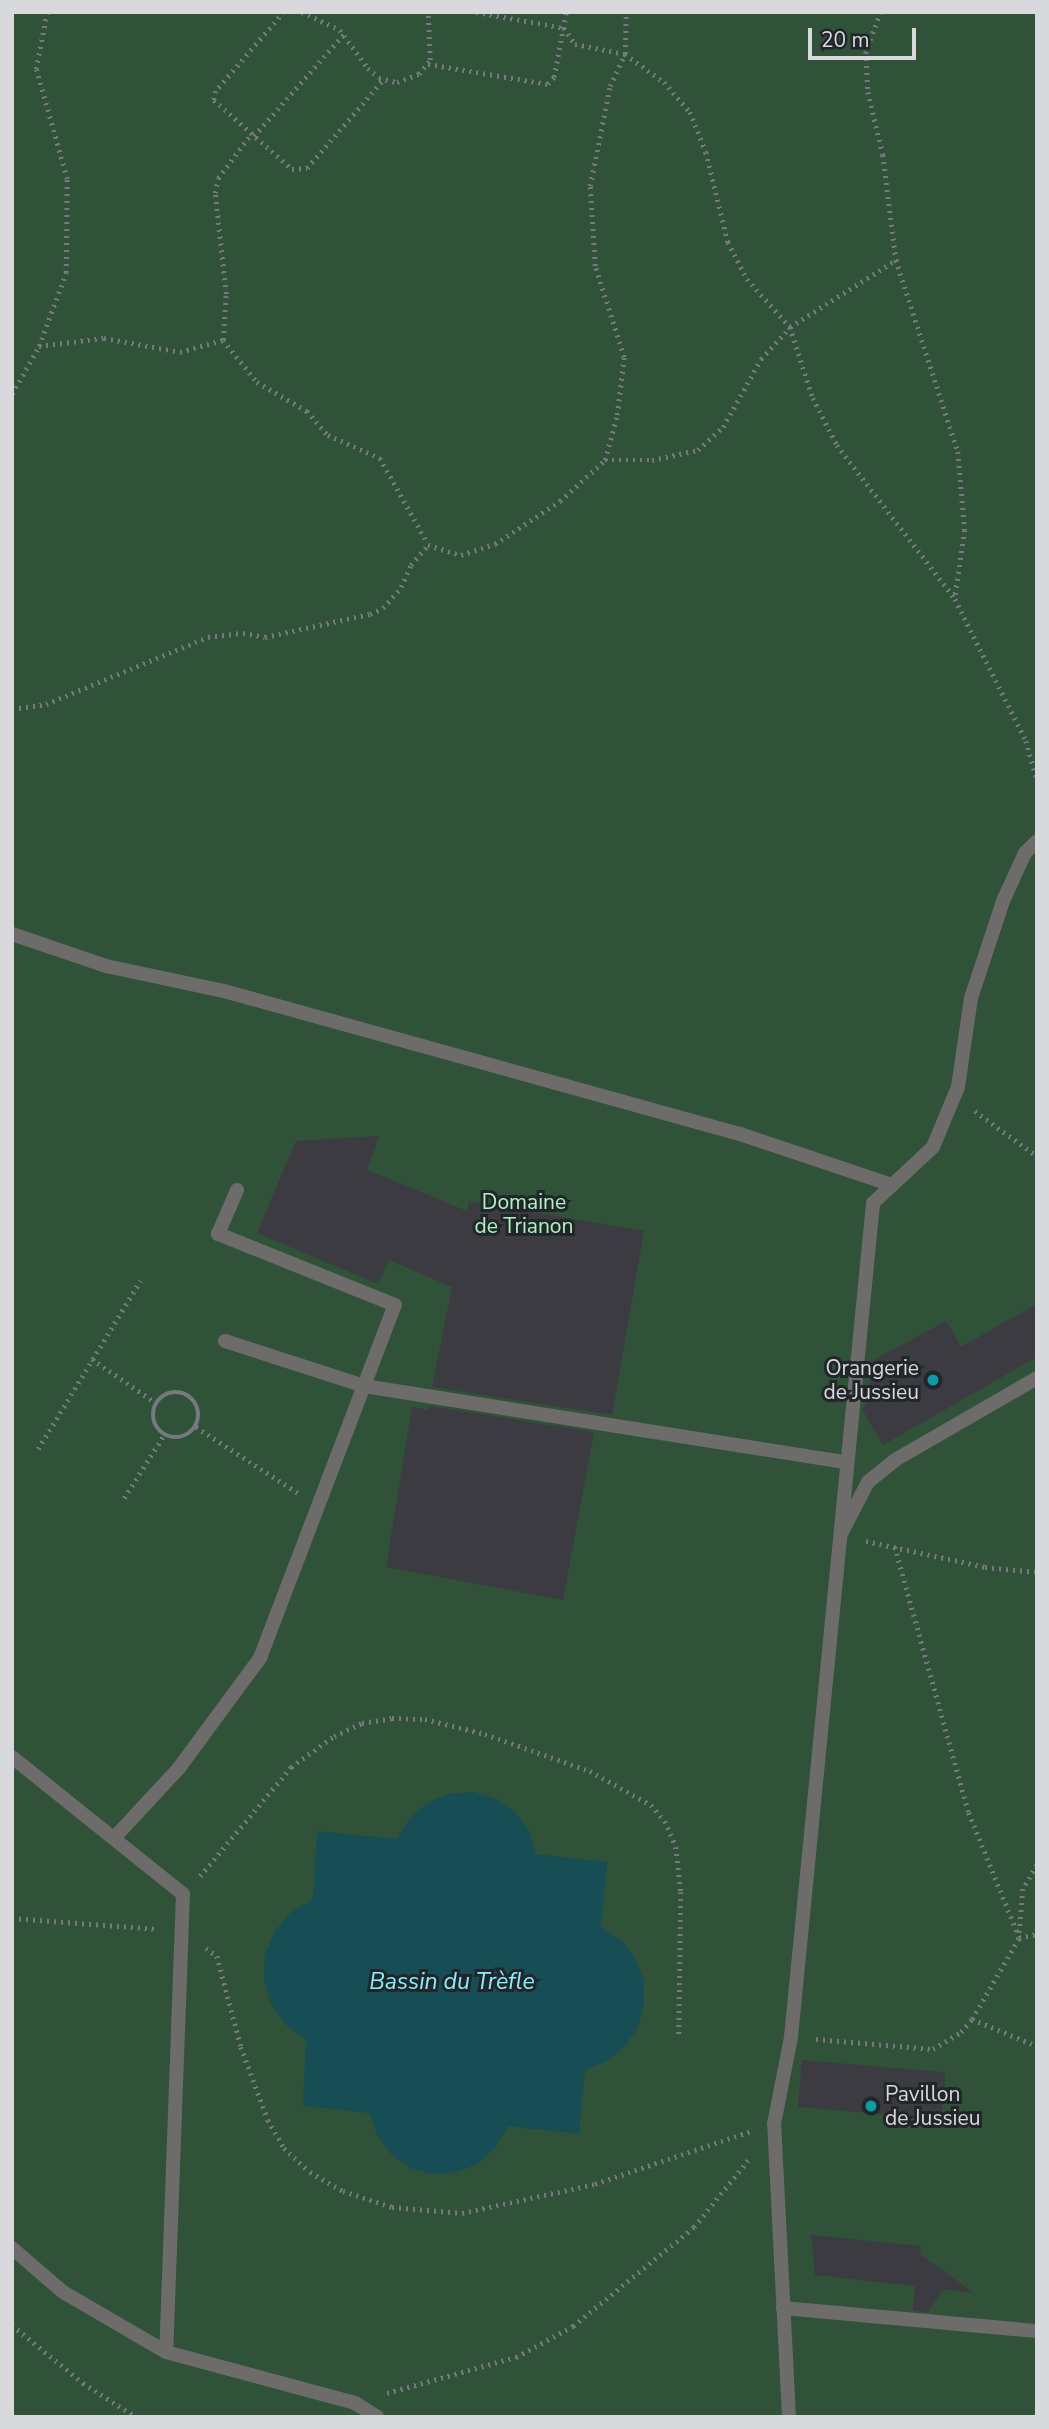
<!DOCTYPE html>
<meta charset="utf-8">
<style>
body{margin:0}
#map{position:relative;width:1049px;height:2429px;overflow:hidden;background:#22262b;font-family:"Nunito Sans",sans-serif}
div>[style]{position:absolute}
.green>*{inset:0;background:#2f5239;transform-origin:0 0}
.water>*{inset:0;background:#174d54}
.building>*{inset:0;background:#3b3b41;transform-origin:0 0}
.path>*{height:4.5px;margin-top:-2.25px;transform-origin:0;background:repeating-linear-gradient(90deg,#76797d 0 2px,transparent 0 7px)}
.path>.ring{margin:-2.25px;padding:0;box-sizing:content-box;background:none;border:4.5px solid #76797d;border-radius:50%}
.service>*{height:14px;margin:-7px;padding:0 7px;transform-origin:7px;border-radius:7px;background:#6e6b6b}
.dots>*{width:19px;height:19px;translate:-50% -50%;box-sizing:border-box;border:4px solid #22262b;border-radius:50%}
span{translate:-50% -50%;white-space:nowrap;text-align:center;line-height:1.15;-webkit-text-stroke:6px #22262b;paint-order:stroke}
.park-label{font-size:21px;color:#adf3bf}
.poi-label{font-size:21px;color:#d7d9dc}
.right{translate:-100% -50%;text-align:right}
.left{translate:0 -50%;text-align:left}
.water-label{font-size:23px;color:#87f0ff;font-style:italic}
.frame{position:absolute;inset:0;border:14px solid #d7d9dc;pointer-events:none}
.scale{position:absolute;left:808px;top:28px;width:108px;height:32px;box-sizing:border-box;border:4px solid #d7d9dc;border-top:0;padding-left:9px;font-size:21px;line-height:24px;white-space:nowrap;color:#d7d9dc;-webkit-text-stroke:5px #22262b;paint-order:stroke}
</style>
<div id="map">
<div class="green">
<div style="left:12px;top:12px;width:1025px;height:2405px"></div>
</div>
<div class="water">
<div style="clip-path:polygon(473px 1792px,496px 1799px,515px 1812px,529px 1831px,536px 1854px,607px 1862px,601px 1927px,621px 1940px,635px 1958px,644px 1981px,644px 2004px,638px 2027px,625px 2046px,607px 2061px,585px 2070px,579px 2134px,508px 2126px,496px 2147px,479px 2163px,457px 2172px,433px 2174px,410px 2168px,391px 2154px,377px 2135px,369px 2113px,303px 2106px,306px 2040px,286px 2025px,271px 2004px,264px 1980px,265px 1954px,275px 1931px,291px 1912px,313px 1899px,317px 1831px,397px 1839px,409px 1819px,427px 1803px,449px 1794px)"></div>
</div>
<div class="building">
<div style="clip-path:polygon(379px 1136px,367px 1170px,467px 1211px,469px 1201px,644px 1231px,612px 1415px,432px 1387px,452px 1287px,389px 1260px,378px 1284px,257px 1233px,296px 1141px)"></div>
<div style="clip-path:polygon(1037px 1304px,1037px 1357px,883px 1445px,862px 1409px,870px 1398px,870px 1362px,946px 1321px,961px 1347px)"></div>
<div style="clip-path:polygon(429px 1406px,594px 1432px,563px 1600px,386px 1567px,412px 1407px,428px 1410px)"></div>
<div style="left:802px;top:2060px;width:144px;height:47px;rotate:5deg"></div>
<div style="clip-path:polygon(811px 2235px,921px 2246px,920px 2254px,974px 2293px,943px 2289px,928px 2312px,913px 2310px,915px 2286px,815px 2275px)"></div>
</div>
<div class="path">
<div style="left:284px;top:12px;width:104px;rotate:130.7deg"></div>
<div style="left:216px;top:91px;width:9px;rotate:103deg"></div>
<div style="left:214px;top:100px;width:104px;rotate:41.5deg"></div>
<div style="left:292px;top:169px;width:15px;rotate:-4deg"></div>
<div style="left:307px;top:168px;width:116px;rotate:-49.2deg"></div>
<div style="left:302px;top:12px;width:42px;rotate:25.3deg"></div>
<div style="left:340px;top:30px;width:47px;rotate:53.6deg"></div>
<div style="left:368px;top:68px;width:15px;rotate:42deg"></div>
<div style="left:379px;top:78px;width:18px;rotate:13deg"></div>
<div style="left:397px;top:82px;width:23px;rotate:-20deg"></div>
<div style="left:419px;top:74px;width:18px;rotate:-52deg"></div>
<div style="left:430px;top:60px;width:48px;rotate:-92.4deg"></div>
<div style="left:476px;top:12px;width:89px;rotate:10.3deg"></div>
<div style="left:564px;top:28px;width:19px;rotate:55deg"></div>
<div style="left:575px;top:44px;width:51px;rotate:11.3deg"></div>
<div style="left:625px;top:54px;width:48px;rotate:35.7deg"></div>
<div style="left:664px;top:82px;width:40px;rotate:49deg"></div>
<div style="left:690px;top:112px;width:43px;rotate:68.2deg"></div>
<div style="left:706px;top:152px;width:93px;rotate:76.3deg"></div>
<div style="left:728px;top:242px;width:42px;rotate:62.8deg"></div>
<div style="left:747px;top:279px;width:64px;rotate:48.1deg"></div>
<div style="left:790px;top:327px;width:75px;rotate:72.1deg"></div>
<div style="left:813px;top:398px;width:53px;rotate:62.9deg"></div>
<div style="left:837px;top:445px;width:194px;rotate:52.5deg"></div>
<div style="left:955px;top:599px;width:159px;rotate:63.4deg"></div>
<div style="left:1026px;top:741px;width:40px;rotate:74deg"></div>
<div style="left:881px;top:12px;width:43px;rotate:110.6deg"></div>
<div style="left:866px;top:52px;width:40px;rotate:87.1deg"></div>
<div style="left:868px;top:92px;width:65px;rotate:76.6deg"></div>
<div style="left:883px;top:155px;width:106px;rotate:82.9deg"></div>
<div style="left:896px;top:260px;width:202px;rotate:72.1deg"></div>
<div style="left:958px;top:452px;width:78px;rotate:84.9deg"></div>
<div style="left:965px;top:530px;width:69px;rotate:98.4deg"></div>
<div style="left:428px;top:64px;width:122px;rotate:9.5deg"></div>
<div style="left:548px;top:84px;width:9px;rotate:-49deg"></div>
<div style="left:554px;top:77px;width:66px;rotate:-79.5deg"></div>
<div style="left:254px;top:136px;width:136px;rotate:-48.6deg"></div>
<div style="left:223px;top:340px;width:54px;rotate:51deg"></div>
<div style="left:257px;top:382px;width:58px;rotate:30.1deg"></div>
<div style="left:307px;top:411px;width:32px;rotate:49deg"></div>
<div style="left:328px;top:435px;width:57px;rotate:23.9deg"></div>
<div style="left:380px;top:458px;width:98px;rotate:60.8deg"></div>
<div style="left:39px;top:346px;width:65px;rotate:-7deg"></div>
<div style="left:104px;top:338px;width:77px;rotate:10.4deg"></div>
<div style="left:180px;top:352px;width:45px;rotate:-15.6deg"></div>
<div style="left:223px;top:340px;width:46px;rotate:-86.3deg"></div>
<div style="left:226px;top:294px;width:102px;rotate:-96.2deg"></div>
<div style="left:215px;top:193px;width:15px;rotate:-79deg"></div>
<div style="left:218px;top:178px;width:55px;rotate:-53.1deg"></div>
<div style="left:12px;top:394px;width:55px;rotate:-60.6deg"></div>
<div style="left:39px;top:346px;width:78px;rotate:-69.7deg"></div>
<div style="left:66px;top:273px;width:94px;rotate:-89.4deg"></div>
<div style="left:67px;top:179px;width:114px;rotate:-105.7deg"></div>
<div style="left:36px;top:69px;width:58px;rotate:-79.1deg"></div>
<div style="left:605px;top:460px;width:47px;rotate:-75.1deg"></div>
<div style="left:617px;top:415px;width:58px;rotate:-83.1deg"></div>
<div style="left:624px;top:357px;width:96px;rotate:-107.7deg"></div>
<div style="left:595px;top:266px;width:80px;rotate:-93.6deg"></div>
<div style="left:590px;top:186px;width:102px;rotate:-78.7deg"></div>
<div style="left:610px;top:86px;width:35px;rotate:-65deg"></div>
<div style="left:625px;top:54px;width:42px;rotate:-88.6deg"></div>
<div style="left:12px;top:709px;width:34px;rotate:-8deg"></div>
<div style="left:46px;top:704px;width:175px;rotate:-22.5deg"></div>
<div style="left:208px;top:637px;width:35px;rotate:-7deg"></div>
<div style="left:243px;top:633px;width:22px;rotate:10deg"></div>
<div style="left:265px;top:637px;width:107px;rotate:-12.4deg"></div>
<div style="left:370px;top:614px;width:14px;rotate:-25deg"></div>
<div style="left:383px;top:608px;width:28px;rotate:-49deg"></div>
<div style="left:401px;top:587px;width:24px;rotate:-66deg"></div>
<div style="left:411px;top:565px;width:26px;rotate:-50deg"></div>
<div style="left:428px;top:545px;width:34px;rotate:17deg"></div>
<div style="left:461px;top:555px;width:36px;rotate:-18deg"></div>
<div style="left:495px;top:544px;width:78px;rotate:-33.5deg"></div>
<div style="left:560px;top:501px;width:61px;rotate:-42.3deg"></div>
<div style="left:605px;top:460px;width:47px"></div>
<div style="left:652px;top:460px;width:47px;rotate:-12.3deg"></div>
<div style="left:698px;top:450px;width:34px;rotate:-43deg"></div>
<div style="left:723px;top:427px;width:78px;rotate:-60.8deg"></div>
<div style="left:761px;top:359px;width:43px;rotate:-47.8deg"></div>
<div style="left:790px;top:327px;width:125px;rotate:-32.3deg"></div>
<div style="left:975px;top:1111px;width:77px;rotate:36deg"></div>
<div style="left:92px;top:1359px;width:78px;rotate:34.5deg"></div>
<div class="ring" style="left:153px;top:1392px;width:41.5px;height:41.5px"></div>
<div style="left:196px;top:1427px;width:121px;rotate:32.9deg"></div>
<div style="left:38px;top:1449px;width:197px;rotate:-58.7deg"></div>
<div style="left:124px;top:1498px;width:75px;rotate:-57.6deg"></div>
<div style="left:866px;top:1541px;width:122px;rotate:12.3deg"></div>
<div style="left:985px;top:1567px;width:52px;rotate:5.5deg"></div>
<div style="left:1037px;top:1865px;width:28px;rotate:120deg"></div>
<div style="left:1023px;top:1889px;width:49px;rotate:94.7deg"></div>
<div style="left:1019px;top:1938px;width:18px;rotate:-13deg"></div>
<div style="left:200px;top:1876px;width:142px;rotate:-50.1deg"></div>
<div style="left:291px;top:1767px;width:53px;rotate:-35.8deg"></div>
<div style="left:334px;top:1736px;width:31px;rotate:-25deg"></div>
<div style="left:362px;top:1723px;width:30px;rotate:-9deg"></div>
<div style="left:392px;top:1718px;width:33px;rotate:2deg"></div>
<div style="left:425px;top:1719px;width:62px;rotate:14deg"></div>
<div style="left:485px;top:1734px;width:111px;rotate:19.4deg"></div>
<div style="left:590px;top:1771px;width:70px;rotate:29.1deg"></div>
<div style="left:651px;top:1805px;width:21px;rotate:49deg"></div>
<div style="left:665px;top:1821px;width:28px;rotate:67deg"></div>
<div style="left:676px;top:1847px;width:45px;rotate:83.7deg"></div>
<div style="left:681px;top:1892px;width:143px;rotate:90.8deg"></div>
<div style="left:12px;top:1918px;width:146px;rotate:4.3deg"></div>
<div style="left:206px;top:1948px;width:14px;rotate:36deg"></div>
<div style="left:217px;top:1956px;width:94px;rotate:75.2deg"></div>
<div style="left:241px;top:2047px;width:78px;rotate:69.7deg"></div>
<div style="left:268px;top:2120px;width:32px;rotate:60deg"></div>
<div style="left:284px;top:2148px;width:35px;rotate:43deg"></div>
<div style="left:310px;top:2172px;width:38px;rotate:30deg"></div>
<div style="left:343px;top:2191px;width:52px;rotate:18.1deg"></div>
<div style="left:392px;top:2207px;width:70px;rotate:4.9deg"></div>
<div style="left:462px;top:2213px;width:136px;rotate:-12.3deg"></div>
<div style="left:595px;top:2184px;width:163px;rotate:-18.7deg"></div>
<div style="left:972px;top:2019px;width:70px;rotate:22.6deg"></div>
<div style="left:816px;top:2039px;width:117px;rotate:4.9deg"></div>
<div style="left:933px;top:2049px;width:33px;rotate:-31deg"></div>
<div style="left:961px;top:2032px;width:17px;rotate:-50deg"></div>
<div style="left:972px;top:2019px;width:94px;rotate:-59.9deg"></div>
<div style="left:1019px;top:1938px;width:136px;rotate:-112deg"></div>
<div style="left:968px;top:1812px;width:277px;rotate:-105.5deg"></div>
<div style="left:12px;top:2325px;width:92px;rotate:39.2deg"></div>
<div style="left:83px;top:2383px;width:63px;rotate:32.7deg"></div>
<div style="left:387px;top:2393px;width:134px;rotate:-15.6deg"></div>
<div style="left:516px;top:2357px;width:65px;rotate:-28.5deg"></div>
<div style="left:573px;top:2326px;width:156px;rotate:-39.3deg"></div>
<div style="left:694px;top:2227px;width:87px;rotate:-51deg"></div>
</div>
<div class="service">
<div style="left:12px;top:934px;width:99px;rotate:18.8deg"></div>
<div style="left:106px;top:966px;width:121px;rotate:12deg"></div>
<div style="left:224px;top:991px;width:535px;rotate:15.49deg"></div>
<div style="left:740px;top:1134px;width:160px;rotate:18.5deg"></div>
<div style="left:225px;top:1341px;width:146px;rotate:17.9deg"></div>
<div style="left:364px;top:1386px;width:487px;rotate:9deg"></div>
<div style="left:841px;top:1534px;width:59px;rotate:-62.6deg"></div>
<div style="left:868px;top:1482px;width:35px;rotate:-39deg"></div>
<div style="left:895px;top:1460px;width:164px;rotate:-30deg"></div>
<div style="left:12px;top:1757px;width:219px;rotate:38.7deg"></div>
<div style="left:183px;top:1894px;width:458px;rotate:92.1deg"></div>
<div style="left:114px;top:1838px;width:96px;rotate:-47.1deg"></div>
<div style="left:179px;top:1768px;width:137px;rotate:-53.6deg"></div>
<div style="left:260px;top:1658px;width:378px;rotate:-69.1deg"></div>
<div style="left:395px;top:1305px;width:191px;rotate:-158.1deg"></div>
<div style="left:218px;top:1234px;width:48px;rotate:-66.6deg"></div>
<div style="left:12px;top:2248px;width:67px;rotate:40.8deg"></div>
<div style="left:63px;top:2292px;width:119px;rotate:30.2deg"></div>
<div style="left:166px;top:2352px;width:196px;rotate:15.1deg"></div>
<div style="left:355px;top:2403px;width:26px;rotate:32deg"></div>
<div style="left:783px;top:2308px;width:255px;rotate:5.2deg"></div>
<div style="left:789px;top:2417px;width:293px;rotate:-92.9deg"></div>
<div style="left:774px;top:2124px;width:89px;rotate:-78.9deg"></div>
<div style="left:791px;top:2037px;width:838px;rotate:-84.38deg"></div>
<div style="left:873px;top:1203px;width:82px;rotate:-43deg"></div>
<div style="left:933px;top:1147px;width:65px;rotate:-67.4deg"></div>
<div style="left:958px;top:1087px;width:90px;rotate:-81.7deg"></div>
<div style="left:971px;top:998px;width:102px;rotate:-71.7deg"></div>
<div style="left:1003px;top:901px;width:53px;rotate:-65.4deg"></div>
<div style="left:1025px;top:853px;width:17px;rotate:-45deg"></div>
</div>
<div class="dots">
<div style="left:933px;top:1380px;background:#0f9aa8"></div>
<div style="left:871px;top:2106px;background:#0f9aa8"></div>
</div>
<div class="park-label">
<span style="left:524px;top:1214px">Domaine<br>de Trianon</span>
</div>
<div class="poi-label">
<span class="right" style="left:919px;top:1380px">Orangerie<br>de Jussieu</span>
<span class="left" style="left:885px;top:2106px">Pavillon<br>de Jussieu</span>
</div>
<div class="water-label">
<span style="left:452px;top:1982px">Bassin du Trèfle</span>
</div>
<div class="frame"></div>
<div class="scale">20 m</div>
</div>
